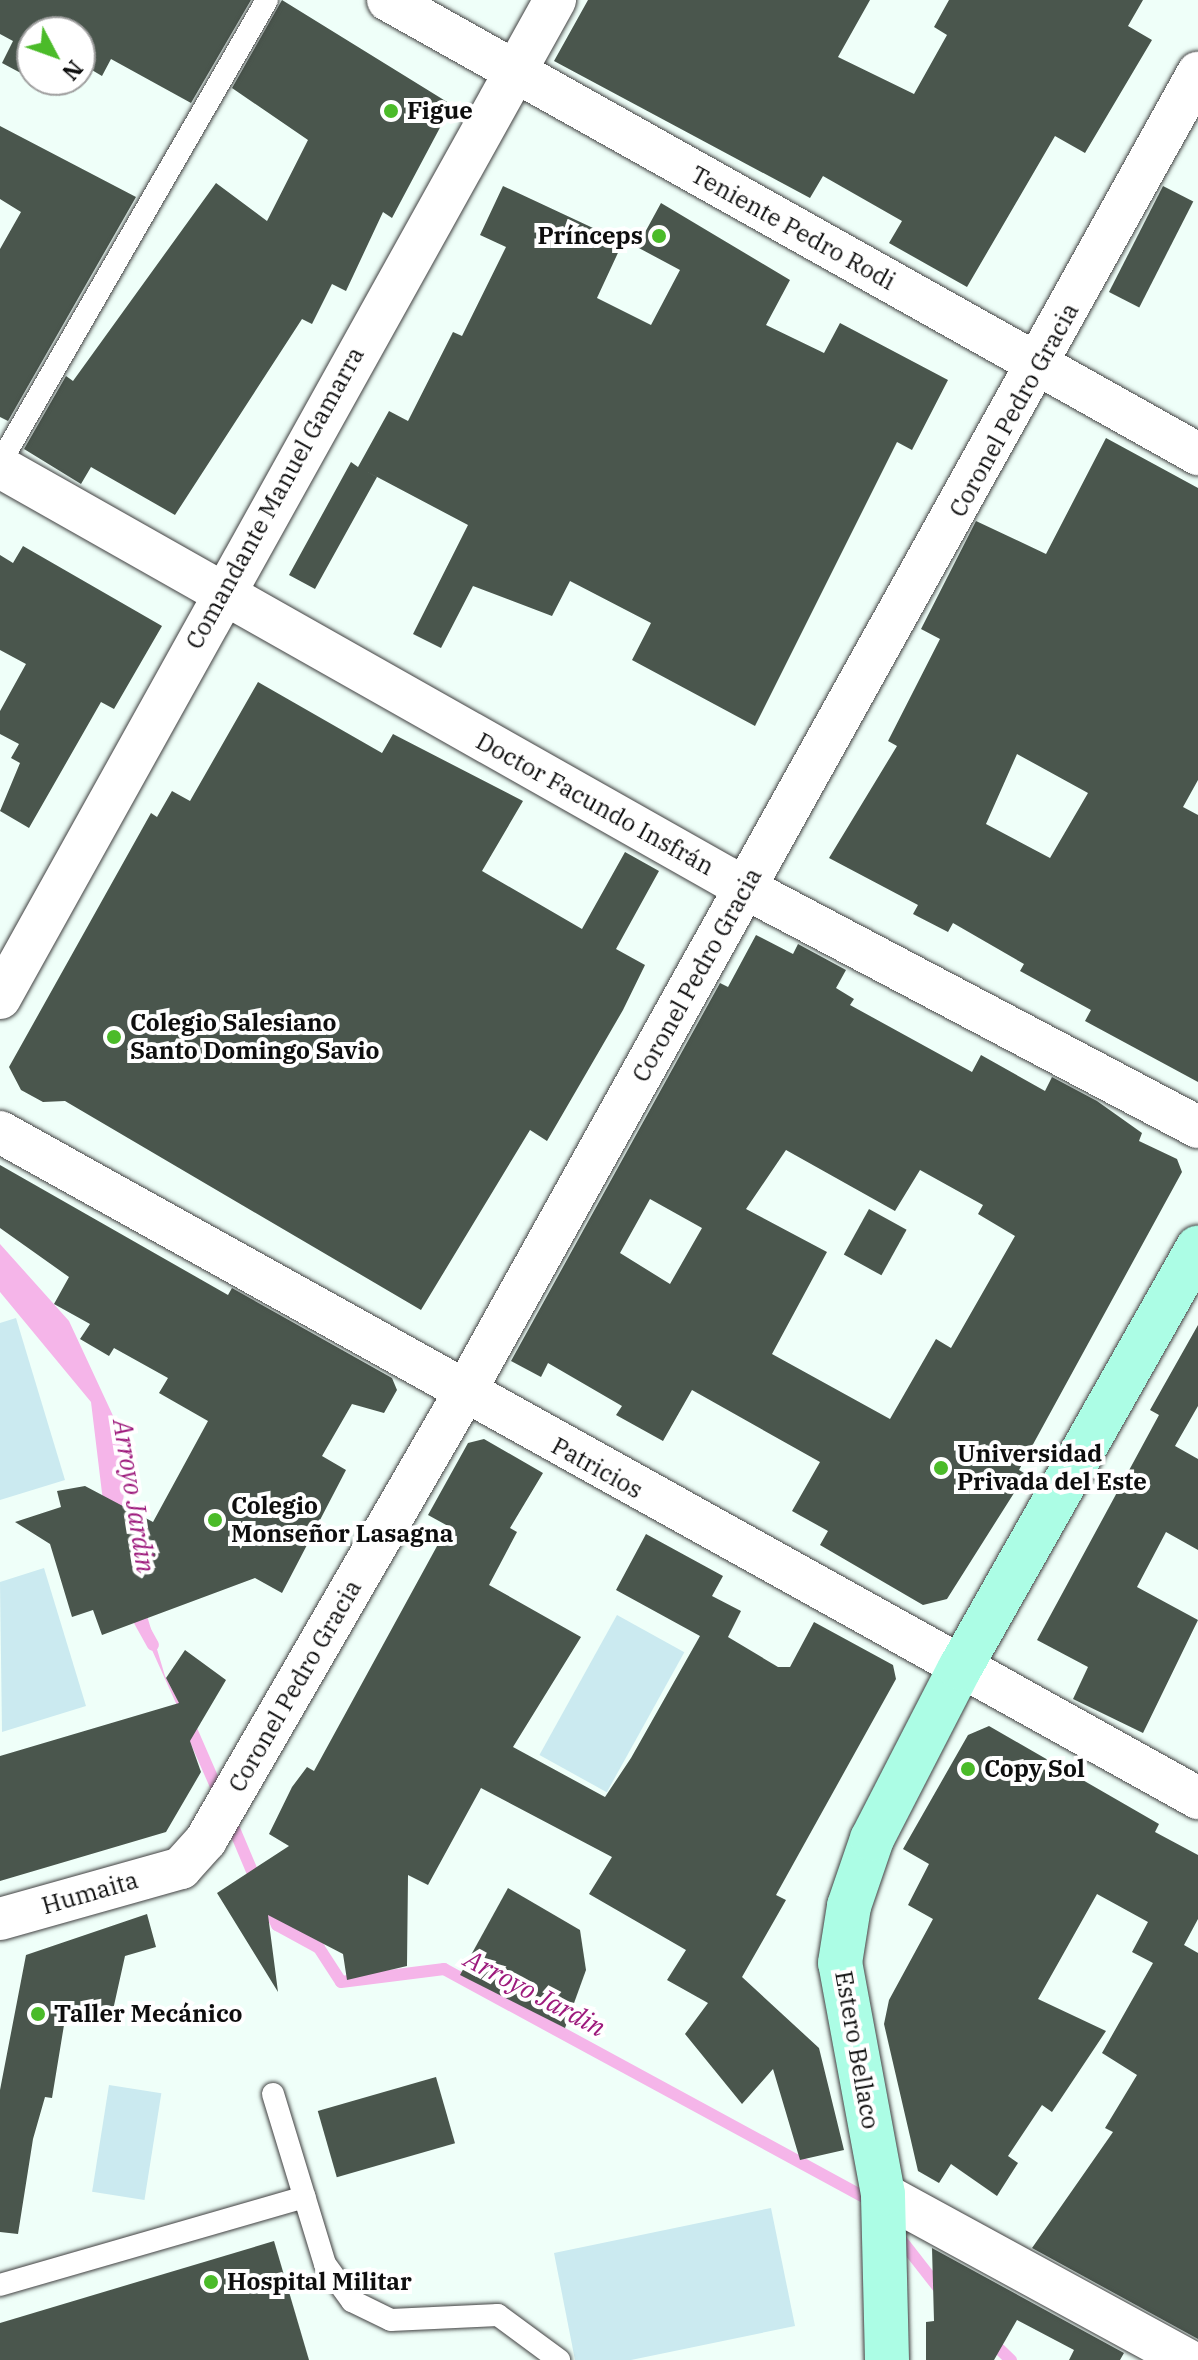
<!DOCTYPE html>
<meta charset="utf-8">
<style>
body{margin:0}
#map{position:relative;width:1198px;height:2360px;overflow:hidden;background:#effff9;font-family:"IBM Plex Serif",serif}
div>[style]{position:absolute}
.pitch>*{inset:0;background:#cbeaf0;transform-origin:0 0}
.water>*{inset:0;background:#f5b5e9}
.stream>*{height:12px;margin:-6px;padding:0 6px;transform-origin:6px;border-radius:6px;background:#f5b5e9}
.building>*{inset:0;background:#4a564d;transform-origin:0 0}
.roads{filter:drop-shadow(0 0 2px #414141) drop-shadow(0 0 2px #414141)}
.lane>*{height:22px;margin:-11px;padding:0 11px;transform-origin:11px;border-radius:11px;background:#fff}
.street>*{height:42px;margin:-21px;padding:0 21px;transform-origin:21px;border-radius:21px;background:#fff}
.secondary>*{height:44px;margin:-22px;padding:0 22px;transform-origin:22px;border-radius:22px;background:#acfde5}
.dots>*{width:22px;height:22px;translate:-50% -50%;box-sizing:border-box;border:4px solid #fff;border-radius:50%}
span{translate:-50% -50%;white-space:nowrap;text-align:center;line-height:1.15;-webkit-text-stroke:8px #fff;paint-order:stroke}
.poi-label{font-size:24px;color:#0e0e0e;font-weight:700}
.left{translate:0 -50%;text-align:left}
.right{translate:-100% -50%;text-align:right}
.street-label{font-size:24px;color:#0e0e0e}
.water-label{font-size:26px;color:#9d1a7c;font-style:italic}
.north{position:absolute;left:16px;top:16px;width:80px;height:80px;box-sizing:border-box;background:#fff;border:2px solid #9f9f9f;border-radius:50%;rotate:131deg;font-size:22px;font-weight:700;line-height:32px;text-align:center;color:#0e0e0e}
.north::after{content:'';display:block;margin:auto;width:28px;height:36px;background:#4bbb29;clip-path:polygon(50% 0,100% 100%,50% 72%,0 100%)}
</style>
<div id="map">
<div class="pitch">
<div style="clip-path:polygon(16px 1318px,65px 1480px,0 1500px,0 1323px)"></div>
<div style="clip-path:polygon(44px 1568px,86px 1706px,2px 1732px,0 1582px)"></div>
<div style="left:617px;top:1615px;width:77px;height:160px;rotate:29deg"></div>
<div style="left:109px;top:2085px;width:53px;height:108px;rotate:9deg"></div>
<div style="clip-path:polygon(771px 2208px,795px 2326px,631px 2360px,575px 2360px,554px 2253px)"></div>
</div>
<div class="water">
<div style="clip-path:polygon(0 1244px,69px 1321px,128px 1448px,123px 1503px,145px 1609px,165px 1676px,207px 1755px,207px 1772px,152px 1650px,106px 1526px,91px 1402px,0 1292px)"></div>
</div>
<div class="stream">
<div style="left:133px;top:1609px;width:41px;rotate:60.9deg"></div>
<div style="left:187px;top:1720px;width:85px;rotate:66.4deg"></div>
<div style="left:230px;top:1819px;width:69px;rotate:67.1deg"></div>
<div style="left:266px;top:1904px;width:24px;rotate:62deg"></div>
<div style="left:277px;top:1925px;width:48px;rotate:28.7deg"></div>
<div style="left:319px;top:1948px;width:40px;rotate:57.1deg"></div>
<div style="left:341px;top:1982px;width:104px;rotate:-7.2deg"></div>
<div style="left:444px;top:1969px;width:484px;rotate:28.5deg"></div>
<div style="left:898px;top:2236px;width:70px;rotate:52deg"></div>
<div style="left:988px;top:2338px;width:32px;rotate:44deg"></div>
</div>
<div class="building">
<div style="clip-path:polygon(0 0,251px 0,191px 103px,111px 59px,102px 76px,80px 63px,80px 32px,32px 32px,32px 79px,2px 63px,13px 41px,0 34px)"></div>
<div style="clip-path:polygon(282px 0,452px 105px,392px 218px,383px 212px,346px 291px,332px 284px,312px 324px,302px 319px,175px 515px,91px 467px,81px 484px,24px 449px,66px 376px,73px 381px,216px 183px,267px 221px,308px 140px,232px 88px)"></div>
<div style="clip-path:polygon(588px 0,870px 0,838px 57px,914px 94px,947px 35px,934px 27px,949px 0,1143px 0,1128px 26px,1152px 40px,1085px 153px,1055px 136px,967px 287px,889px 243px,902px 221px,823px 176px,810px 198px,554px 61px)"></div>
<div style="clip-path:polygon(33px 80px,66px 80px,58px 94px)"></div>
<div style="clip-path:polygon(0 126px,136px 197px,8px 421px,0 417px,0 249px,21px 212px,0 199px)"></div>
<div style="clip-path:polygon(503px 186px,623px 242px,597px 298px,651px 325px,680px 270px,637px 247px,661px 203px,790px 280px,766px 325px,824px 353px,840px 323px,948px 380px,912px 450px,897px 442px,755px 726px,632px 660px,651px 623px,570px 581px,552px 616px,473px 586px,441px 648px,413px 634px,468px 525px,362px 469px,377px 477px,315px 589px,289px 575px,351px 462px,358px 467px,389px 411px,408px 421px,453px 332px,462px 336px,506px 247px,480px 235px)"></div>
<div style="left:1163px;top:186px;width:34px;height:119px;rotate:27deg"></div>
<div style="clip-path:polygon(evenodd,1106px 438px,1198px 488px,1198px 780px,1183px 807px,1198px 815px,1198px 1082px,1085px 1021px,1091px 1010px,1020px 971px,1024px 964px,953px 923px,948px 932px,913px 914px,918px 905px,829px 858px,897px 746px,888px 741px,940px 639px,921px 629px,976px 521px,1046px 554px,1106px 438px,1017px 754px,1088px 793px,1050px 858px,986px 824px,1017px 754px)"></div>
<div style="clip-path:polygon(23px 546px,162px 626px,114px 709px,101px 702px,29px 828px,0 811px,20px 763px,11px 758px,19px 744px,0 734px,0 711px,26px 664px,0 650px,0 555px,13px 563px)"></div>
<div style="clip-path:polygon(258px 682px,382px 753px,393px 734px,523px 801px,482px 871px,582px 929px,625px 852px,659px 871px,616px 949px,645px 965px,623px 1010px,547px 1141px,530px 1130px,421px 1310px,65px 1101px,43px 1102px,21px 1090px,9px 1067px,151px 813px,157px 817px,172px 791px,190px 801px)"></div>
<div style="clip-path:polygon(evenodd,756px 935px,793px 954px,798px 944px,846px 970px,836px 988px,854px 999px,850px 1005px,972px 1072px,981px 1055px,1045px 1091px,1052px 1077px,1097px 1101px,1142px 1133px,1139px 1141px,1177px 1159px,1182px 1172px,1019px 1470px,1026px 1474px,947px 1599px,923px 1605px,820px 1545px,828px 1531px,792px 1511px,820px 1462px,692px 1390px,663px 1441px,616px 1415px,622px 1406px,548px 1363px,541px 1377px,511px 1361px,720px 983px,728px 987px,756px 935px,786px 1150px,895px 1211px,920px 1170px,983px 1205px,978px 1214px,1015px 1236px,951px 1348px,936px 1339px,890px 1419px,772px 1354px,827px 1252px,746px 1209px,786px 1150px,756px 935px,650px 1199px,702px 1228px,670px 1284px,620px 1253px,650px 1199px)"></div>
<div style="clip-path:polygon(0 1165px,228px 1295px,232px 1288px,392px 1378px,397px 1390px,384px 1413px,352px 1404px,322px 1456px,346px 1470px,282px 1593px,255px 1578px,102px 1635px,93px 1610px,72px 1617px,50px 1544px,15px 1522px,61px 1507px,57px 1491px,85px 1486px,153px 1522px,208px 1421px,159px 1393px,168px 1378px,114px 1348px,109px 1356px,80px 1339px,90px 1324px,54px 1304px,69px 1277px,0 1228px)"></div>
<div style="left:869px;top:1209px;width:43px;height:52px;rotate:29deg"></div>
<div style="clip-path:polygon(1198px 1325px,1198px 1406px,1175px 1446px,1198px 1459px,1198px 1550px,1166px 1532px,1137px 1587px,1198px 1620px,1143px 1733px,1073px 1699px,1088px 1667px,1037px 1640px,1159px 1415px,1150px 1410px)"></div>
<div style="clip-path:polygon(484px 1439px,543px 1473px,510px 1528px,517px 1532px,489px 1585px,581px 1637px,513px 1747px,605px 1797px,631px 1758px,700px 1636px,616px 1590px,646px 1534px,723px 1576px,712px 1596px,741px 1611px,728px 1637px,778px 1667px,790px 1667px,814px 1622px,893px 1665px,896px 1679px,776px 1895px,786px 1900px,742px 1977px,819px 2048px,844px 2150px,800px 2160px,773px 2069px,742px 2104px,685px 2034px,708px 2003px,667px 1980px,686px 1950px,589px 1894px,612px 1857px,481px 1788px,428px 1885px,408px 1875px,407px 1966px,347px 1980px,343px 1954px,268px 1915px,278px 1992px,217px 1893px,289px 1846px,269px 1834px,292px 1787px,307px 1767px,314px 1771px,448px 1526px,428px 1515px,468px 1443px)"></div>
<div style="clip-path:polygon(185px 1650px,226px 1680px,190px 1741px,201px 1772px,166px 1832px,0 1881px,0 1756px,179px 1703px,166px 1678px)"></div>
<div style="clip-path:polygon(989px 1726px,1159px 1824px,1155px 1832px,1198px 1855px,1198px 1919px,1184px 1945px,1198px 1953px,1198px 2339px,1032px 2248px,1113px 2132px,1105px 2128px,1137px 2075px,1102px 2053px,1153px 1963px,1132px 1952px,1148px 1922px,1097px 1894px,1038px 1999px,1106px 2031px,1052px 2112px,1042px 2105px,1008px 2156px,1018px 2163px,997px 2196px,951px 2164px,939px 2183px,918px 2171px,884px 2024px,889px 2000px,933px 1919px,908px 1905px,929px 1864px,903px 1849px,968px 1735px)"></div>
<div style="clip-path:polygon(508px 1888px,580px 1930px,586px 1970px,565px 2028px,460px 1975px)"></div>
<div style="clip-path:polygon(147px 1914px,156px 1947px,125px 1956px,111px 2019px,65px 2019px,52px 2098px,45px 2097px,33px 2139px,18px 2234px,0 2232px,0 2090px,26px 1955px)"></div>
<div style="left:436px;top:2077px;width:69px;height:123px;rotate:74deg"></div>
<div style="clip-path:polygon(274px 2241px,309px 2360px,0 2360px,0 2323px)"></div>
<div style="clip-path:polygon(932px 2248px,1124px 2353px,1120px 2360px,1069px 2360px,1074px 2350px,1017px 2320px,994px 2360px,926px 2360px,926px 2322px,934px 2321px)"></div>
</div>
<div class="roads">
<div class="lane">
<div style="left:0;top:463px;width:534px;rotate:-60.03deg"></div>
<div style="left:273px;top:2094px;width:178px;rotate:73deg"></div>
<div style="left:325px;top:2264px;width:46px;rotate:53.9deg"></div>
<div style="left:352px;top:2301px;width:43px;rotate:26deg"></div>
<div style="left:391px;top:2320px;width:107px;rotate:-2.7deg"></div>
<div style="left:498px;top:2315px;width:76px;rotate:36.4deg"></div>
<div style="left:0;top:2285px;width:317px;rotate:-16.1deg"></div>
</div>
<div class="street">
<div style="left:388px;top:0;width:929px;rotate:29.27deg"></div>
<div style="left:0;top:467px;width:856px;rotate:29.47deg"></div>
<div style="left:745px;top:888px;width:512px;rotate:27.82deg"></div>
<div style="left:0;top:998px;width:1142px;rotate:-60.92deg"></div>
<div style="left:0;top:1132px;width:1371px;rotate:29.07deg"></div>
<div style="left:0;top:1919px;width:188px;rotate:-15.7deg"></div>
<div style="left:181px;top:1868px;width:38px;rotate:-48deg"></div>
<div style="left:206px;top:1840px;width:514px;rotate:-59.99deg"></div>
<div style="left:463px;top:1395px;width:1513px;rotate:-60.93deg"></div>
<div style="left:883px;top:2194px;width:346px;rotate:28.6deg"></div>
</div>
<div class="secondary">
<div style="left:887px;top:2360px;width:166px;rotate:-91.4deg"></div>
<div style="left:883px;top:2194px;width:235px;rotate:-100.5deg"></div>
<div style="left:840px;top:1963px;width:58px;rotate:-81deg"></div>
<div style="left:849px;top:1906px;width:71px;rotate:-71.1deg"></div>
<div style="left:872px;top:1839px;width:192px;rotate:-62.8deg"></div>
<div style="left:960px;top:1668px;width:483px;rotate:-60.5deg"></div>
</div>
</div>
<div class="dots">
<div style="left:391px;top:111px;background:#4bbb29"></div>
<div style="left:659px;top:236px;background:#4bbb29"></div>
<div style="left:114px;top:1037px;background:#4bbb29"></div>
<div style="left:941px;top:1468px;background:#4bbb29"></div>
<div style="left:215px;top:1520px;background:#4bbb29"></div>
<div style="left:968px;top:1769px;background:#4bbb29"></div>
<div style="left:38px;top:2014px;background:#4bbb29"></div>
<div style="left:211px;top:2282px;background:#4bbb29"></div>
</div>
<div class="poi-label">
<span class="left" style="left:407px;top:111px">Figue</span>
<span class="right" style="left:643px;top:236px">Prínceps</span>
<span class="left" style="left:130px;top:1037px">Colegio Salesiano<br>Santo Domingo Savio</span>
<span class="left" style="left:957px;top:1468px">Universidad<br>Privada del Este</span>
<span class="left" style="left:231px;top:1520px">Colegio<br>Monseñor Lasagna</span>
<span class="left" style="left:984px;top:1769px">Copy Sol</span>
<span class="left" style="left:54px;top:2014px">Taller Mecánico</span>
<span class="left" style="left:227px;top:2282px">Hospital Militar</span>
</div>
<div class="street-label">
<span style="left:793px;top:228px;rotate:29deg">Teniente Pedro Rodi</span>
<span style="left:1014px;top:410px;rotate:-61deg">Coronel Pedro Gracia</span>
<span style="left:275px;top:498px;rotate:-61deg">Comandante Manuel Gamarra</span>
<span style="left:595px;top:804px;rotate:29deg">Doctor Facundo Insfrán</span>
<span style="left:697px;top:975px;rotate:-61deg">Coronel Pedro Gracia</span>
<span style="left:597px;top:1468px;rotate:29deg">Patricios</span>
<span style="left:295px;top:1686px;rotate:-60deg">Coronel Pedro Gracia</span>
<span style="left:90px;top:1893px;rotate:-16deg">Humaita</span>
<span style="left:857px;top:2050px;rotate:80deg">Estero Bellaco</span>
</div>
<div class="water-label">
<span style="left:134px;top:1496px;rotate:81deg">Arroyo Jardin</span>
<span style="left:535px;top:1993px;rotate:28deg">Arroyo Jardin</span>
</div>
<div class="north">N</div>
</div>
